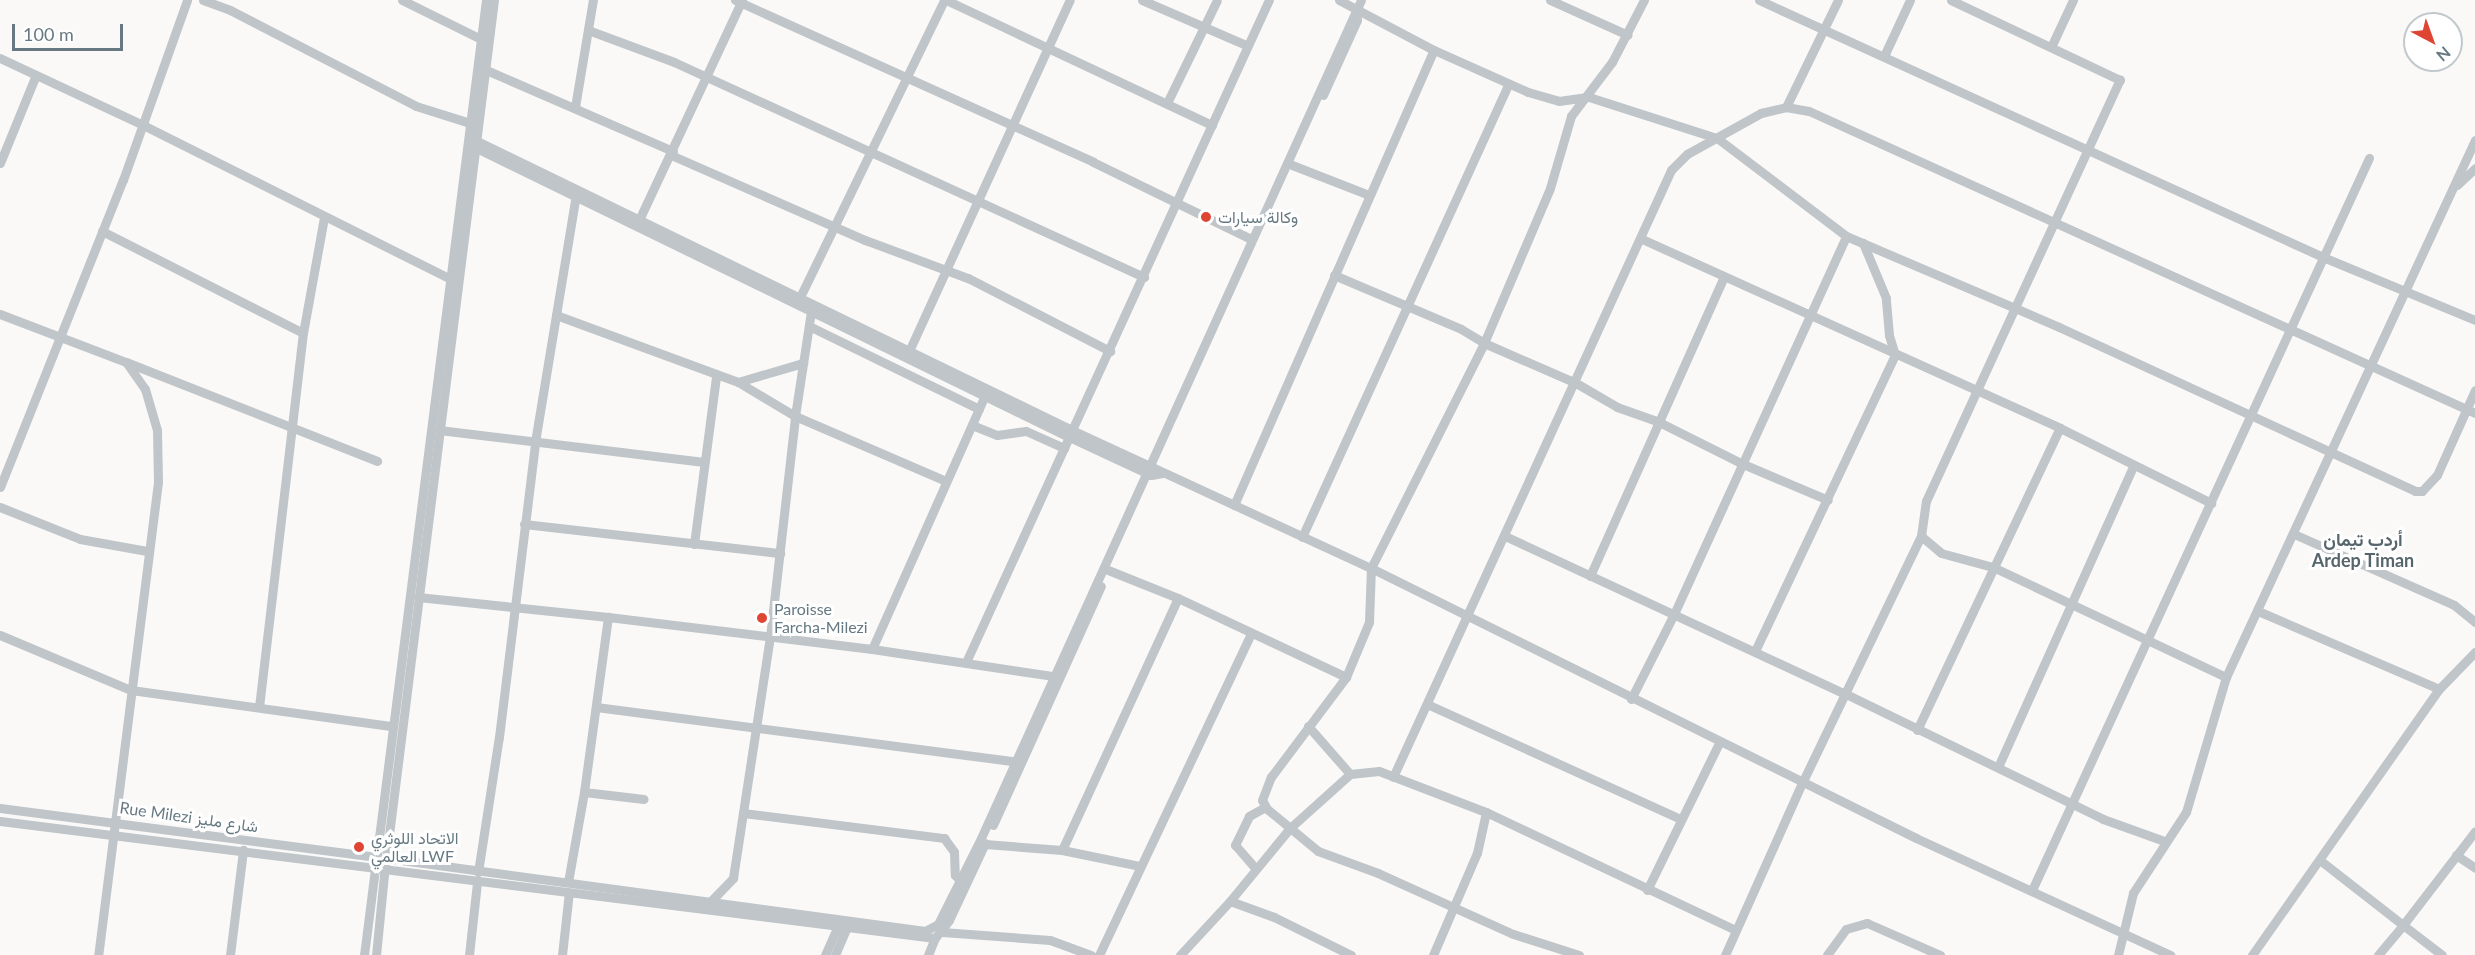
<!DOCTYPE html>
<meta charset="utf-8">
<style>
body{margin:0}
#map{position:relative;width:2475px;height:955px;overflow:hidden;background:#faf9f8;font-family:Lato,Vazirmatn,sans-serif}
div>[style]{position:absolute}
.minor>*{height:9px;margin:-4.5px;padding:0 4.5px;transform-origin:4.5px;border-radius:4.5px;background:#bfc5c8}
.dots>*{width:16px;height:16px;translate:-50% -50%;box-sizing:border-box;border:3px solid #fff;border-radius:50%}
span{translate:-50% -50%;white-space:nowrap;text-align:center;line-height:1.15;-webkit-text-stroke:6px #fff;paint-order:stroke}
.poi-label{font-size:16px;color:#667982}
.left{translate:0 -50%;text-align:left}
.street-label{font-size:16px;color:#667982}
.neighbourhood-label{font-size:18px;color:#57666d;font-weight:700}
.north{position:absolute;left:2403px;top:12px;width:60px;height:60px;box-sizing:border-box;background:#fff;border:2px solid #c2c9cd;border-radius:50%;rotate:139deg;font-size:16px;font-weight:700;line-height:24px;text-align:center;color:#667982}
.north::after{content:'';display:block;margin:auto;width:21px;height:27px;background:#de4533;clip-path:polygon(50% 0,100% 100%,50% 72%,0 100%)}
.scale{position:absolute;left:12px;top:24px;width:111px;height:27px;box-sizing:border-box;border:3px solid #667982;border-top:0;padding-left:8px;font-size:18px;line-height:21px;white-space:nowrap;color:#667982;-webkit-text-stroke:4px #fff;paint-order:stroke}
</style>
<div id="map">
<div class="minor">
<div style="left:203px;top:0;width:29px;rotate:20deg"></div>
<div style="left:230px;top:10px;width:209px;rotate:27.3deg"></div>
<div style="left:416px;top:106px;width:57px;rotate:17.5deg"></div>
<div style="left:402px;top:0;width:88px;rotate:26.3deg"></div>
<div style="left:494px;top:0;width:865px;rotate:97.17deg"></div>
<div style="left:386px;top:858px;width:544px;rotate:7.71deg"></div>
<div style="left:925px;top:931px;width:15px;rotate:-28deg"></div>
<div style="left:938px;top:924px;width:96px;rotate:-63.4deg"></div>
<div style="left:981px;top:838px;width:920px;rotate:-65.61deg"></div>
<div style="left:735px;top:0;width:393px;rotate:24.3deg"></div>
<div style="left:1093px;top:162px;width:176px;rotate:26deg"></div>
<div style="left:946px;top:0;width:294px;rotate:25.2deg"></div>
<div style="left:1142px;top:0;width:113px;rotate:23.4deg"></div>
<div style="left:1339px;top:0;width:107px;rotate:27.8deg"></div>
<div style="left:1434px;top:50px;width:103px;rotate:24.1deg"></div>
<div style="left:1528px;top:92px;width:32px;rotate:16deg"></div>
<div style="left:1559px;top:101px;width:30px;rotate:-8deg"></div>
<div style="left:1589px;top:97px;width:134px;rotate:17.8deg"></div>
<div style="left:1717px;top:138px;width:162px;rotate:37.2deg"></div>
<div style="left:1846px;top:236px;width:232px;rotate:23.1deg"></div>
<div style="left:2059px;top:327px;width:392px;rotate:24.7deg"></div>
<div style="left:2415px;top:491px;width:7px"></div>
<div style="left:2422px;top:491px;width:22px;rotate:-47deg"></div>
<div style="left:2437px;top:475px;width:93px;rotate:-65.9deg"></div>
<div style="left:1550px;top:0;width:85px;rotate:24.2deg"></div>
<div style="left:1759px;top:0;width:620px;rotate:24.5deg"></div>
<div style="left:2323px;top:257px;width:165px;rotate:22.5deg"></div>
<div style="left:588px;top:30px;width:92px;rotate:20.4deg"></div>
<div style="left:674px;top:62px;width:517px;rotate:24.58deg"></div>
<div style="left:2051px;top:47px;width:52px;rotate:-64.9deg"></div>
<div style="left:1884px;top:56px;width:62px;rotate:-65.1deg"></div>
<div style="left:0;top:58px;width:158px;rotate:25.1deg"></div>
<div style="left:143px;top:125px;width:343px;rotate:26.6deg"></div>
<div style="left:484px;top:69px;width:206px;rotate:23.5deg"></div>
<div style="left:1323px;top:95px;width:82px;rotate:-65.6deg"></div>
<div style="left:1357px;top:20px;width:11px;rotate:-95deg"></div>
<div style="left:1167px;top:103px;width:114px;rotate:-64.1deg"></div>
<div style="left:575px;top:107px;width:109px;rotate:-80.5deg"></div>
<div style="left:1786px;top:107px;width:119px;rotate:-64.1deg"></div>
<div style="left:469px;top:137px;width:670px;rotate:25.92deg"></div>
<div style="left:1072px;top:430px;width:329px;rotate:24.8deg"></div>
<div style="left:1371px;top:568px;width:608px;rotate:26.35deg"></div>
<div style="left:1916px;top:838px;width:280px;rotate:24.7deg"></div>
<div style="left:470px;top:145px;width:666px;rotate:25.99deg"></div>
<div style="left:1069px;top:437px;width:90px;rotate:24.9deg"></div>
<div style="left:1151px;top:475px;width:12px;rotate:-9deg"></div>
<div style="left:671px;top:155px;width:212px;rotate:23.7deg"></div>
<div style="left:865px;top:240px;width:110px;rotate:20.3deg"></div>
<div style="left:968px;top:278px;width:160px;rotate:27.2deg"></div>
<div style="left:0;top:163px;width:95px;rotate:-67.8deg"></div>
<div style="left:1292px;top:165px;width:83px;rotate:21.3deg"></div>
<div style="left:2457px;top:185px;width:25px;rotate:-43deg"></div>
<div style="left:638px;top:222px;width:245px;rotate:-64.9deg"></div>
<div style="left:102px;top:231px;width:225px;rotate:26.9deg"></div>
<div style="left:1642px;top:239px;width:459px;rotate:24.3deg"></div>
<div style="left:2060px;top:428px;width:169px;rotate:26.4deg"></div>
<div style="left:1334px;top:275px;width:138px;rotate:23deg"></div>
<div style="left:1461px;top:329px;width:27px;rotate:31deg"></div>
<div style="left:1484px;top:343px;width:100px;rotate:23.5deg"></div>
<div style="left:1576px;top:383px;width:48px;rotate:30.3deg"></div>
<div style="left:1617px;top:407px;width:42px;rotate:19.3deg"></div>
<div style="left:1657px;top:421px;width:96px;rotate:26.6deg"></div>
<div style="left:1743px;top:464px;width:92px;rotate:23deg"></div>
<div style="left:800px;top:297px;width:330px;rotate:-64.1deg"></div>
<div style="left:0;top:314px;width:135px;rotate:20.9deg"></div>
<div style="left:126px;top:362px;width:33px;rotate:55deg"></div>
<div style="left:145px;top:389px;width:43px;rotate:73.7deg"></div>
<div style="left:157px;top:430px;width:52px;rotate:88.9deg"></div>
<div style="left:158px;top:482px;width:477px;rotate:97.2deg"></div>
<div style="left:556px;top:315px;width:194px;rotate:20.2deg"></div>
<div style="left:738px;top:382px;width:66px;rotate:30.8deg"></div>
<div style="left:795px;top:416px;width:164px;rotate:23.3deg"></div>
<div style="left:809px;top:326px;width:189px;rotate:26deg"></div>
<div style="left:909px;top:351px;width:386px;rotate:-65.4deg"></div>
<div style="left:126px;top:362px;width:270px;rotate:21.5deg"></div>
<div style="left:738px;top:382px;width:68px;rotate:-16.3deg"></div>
<div style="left:972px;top:425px;width:27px;rotate:22deg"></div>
<div style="left:997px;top:435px;width:29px;rotate:-8deg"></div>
<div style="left:1026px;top:431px;width:42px;rotate:24.1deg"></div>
<div style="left:439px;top:430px;width:267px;rotate:6.9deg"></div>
<div style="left:1072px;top:430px;width:473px;rotate:-65.4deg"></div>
<div style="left:0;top:487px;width:331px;rotate:-68.2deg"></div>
<div style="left:123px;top:180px;width:191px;rotate:-70.4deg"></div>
<div style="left:1234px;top:505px;width:497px;rotate:-66.3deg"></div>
<div style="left:0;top:507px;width:86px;rotate:21.8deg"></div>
<div style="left:80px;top:539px;width:68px;rotate:10.2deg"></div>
<div style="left:524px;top:524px;width:258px;rotate:6.5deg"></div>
<div style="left:2294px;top:534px;width:175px;rotate:23.9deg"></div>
<div style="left:2454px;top:605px;width:27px;rotate:39deg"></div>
<div style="left:1505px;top:536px;width:376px;rotate:24.9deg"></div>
<div style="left:1846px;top:694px;width:286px;rotate:25.9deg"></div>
<div style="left:2103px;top:819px;width:65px;rotate:19.8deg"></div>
<div style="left:1921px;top:536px;width:26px;rotate:40deg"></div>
<div style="left:1941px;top:553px;width:54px;rotate:15.1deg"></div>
<div style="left:1993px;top:567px;width:258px;rotate:25.3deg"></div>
<div style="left:1302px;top:537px;width:497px;rotate:-65.5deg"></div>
<div style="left:694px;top:544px;width:168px;rotate:-82.5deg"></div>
<div style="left:1108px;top:570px;width:75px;rotate:21.8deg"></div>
<div style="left:1178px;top:598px;width:186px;rotate:25.2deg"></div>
<div style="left:1590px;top:576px;width:328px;rotate:-65.9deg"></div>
<div style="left:418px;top:597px;width:191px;rotate:6deg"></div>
<div style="left:2258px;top:611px;width:197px;rotate:23.3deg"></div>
<div style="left:0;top:635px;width:142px;rotate:22.8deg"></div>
<div style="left:131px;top:690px;width:262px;rotate:7.9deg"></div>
<div style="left:872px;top:649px;width:278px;rotate:-66deg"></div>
<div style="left:1755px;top:651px;width:327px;rotate:-64.7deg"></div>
<div style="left:1895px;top:355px;width:21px;rotate:-107deg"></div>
<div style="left:1889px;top:335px;width:37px;rotate:-95deg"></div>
<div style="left:1886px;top:298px;width:60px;rotate:-112.7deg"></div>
<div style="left:966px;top:662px;width:247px;rotate:-65.4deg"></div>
<div style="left:1631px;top:699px;width:95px;rotate:-63.2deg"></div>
<div style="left:1674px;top:614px;width:415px;rotate:-65.5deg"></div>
<div style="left:1427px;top:704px;width:279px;rotate:24.4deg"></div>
<div style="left:259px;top:707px;width:377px;rotate:-83.3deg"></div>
<div style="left:303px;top:333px;width:117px;rotate:-79.7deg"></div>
<div style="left:596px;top:707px;width:421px;rotate:7.4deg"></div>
<div style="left:1308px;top:726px;width:64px;rotate:48.8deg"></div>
<div style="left:1350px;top:774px;width:29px;rotate:-6deg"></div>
<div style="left:1379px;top:771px;width:115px;rotate:21deg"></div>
<div style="left:1486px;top:812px;width:276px;rotate:25.3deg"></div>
<div style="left:1917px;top:730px;width:334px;rotate:-64.7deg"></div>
<div style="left:1998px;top:767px;width:330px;rotate:-65.8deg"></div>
<div style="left:1393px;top:777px;width:668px;rotate:-65.39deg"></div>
<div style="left:1671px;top:170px;width:23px;rotate:-45deg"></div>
<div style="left:1687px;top:154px;width:85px;rotate:-29deg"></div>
<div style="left:1761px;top:113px;width:26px;rotate:-13deg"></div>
<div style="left:1786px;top:107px;width:23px;rotate:10deg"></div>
<div style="left:1809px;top:111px;width:731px;rotate:24.39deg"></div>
<div style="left:584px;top:792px;width:60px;rotate:6.7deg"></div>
<div style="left:0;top:808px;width:382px;rotate:7.4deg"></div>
<div style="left:743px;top:813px;width:203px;rotate:7.1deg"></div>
<div style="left:944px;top:838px;width:17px;rotate:54deg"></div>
<div style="left:954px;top:852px;width:23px;rotate:88deg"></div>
<div style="left:955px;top:875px;width:7px;rotate:45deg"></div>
<div style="left:0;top:821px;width:942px;rotate:7.13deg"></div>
<div style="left:935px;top:938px;width:23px;rotate:-52deg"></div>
<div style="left:949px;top:920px;width:85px;rotate:-64.9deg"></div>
<div style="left:993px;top:825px;width:262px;rotate:-65.7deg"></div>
<div style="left:985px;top:844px;width:77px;rotate:4.5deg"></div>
<div style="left:1062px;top:850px;width:80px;rotate:11.6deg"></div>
<div style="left:1062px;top:850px;width:277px;rotate:-65.3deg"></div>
<div style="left:2456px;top:855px;width:23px;rotate:34deg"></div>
<div style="left:2321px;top:861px;width:104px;rotate:38deg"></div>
<div style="left:2403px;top:925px;width:118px;rotate:-52.5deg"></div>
<div style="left:1256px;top:869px;width:32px;rotate:-131deg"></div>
<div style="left:1235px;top:845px;width:32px;rotate:-64deg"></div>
<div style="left:1249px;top:816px;width:18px;rotate:-29deg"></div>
<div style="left:478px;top:872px;width:137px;rotate:-81.2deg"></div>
<div style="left:499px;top:737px;width:297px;rotate:-83deg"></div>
<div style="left:535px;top:442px;width:250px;rotate:-80.6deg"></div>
<div style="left:568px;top:882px;width:91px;rotate:-79.9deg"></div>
<div style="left:584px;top:792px;width:177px;rotate:-82.2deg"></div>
<div style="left:608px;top:617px;width:266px;rotate:6.9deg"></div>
<div style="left:872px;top:649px;width:182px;rotate:8.5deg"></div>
<div style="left:1647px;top:890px;width:164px;rotate:-63.9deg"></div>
<div style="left:2032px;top:890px;width:806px;rotate:-65.28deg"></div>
<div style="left:1230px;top:901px;width:94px;rotate:-50.6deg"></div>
<div style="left:1290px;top:828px;width:81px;rotate:-42deg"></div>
<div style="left:709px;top:903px;width:35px;rotate:-46deg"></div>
<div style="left:733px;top:878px;width:244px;rotate:-81.3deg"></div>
<div style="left:770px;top:637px;width:222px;rotate:-83.5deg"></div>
<div style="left:795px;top:416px;width:106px;rotate:-81.3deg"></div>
<div style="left:942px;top:932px;width:108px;rotate:4.2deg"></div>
<div style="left:1050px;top:940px;width:44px;rotate:20.1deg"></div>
<div style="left:230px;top:955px;width:106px;rotate:-82.9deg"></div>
<div style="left:364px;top:955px;width:963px;rotate:-82.72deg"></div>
<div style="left:376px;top:955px;width:90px;rotate:-84.3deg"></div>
<div style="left:469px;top:955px;width:73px;rotate:-83.7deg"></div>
<div style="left:562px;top:955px;width:63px;rotate:-83.7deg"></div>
<div style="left:825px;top:955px;width:36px;rotate:-66deg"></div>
<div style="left:835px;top:955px;width:34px;rotate:-67deg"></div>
<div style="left:928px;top:955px;width:18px;rotate:-68deg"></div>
<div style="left:1099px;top:955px;width:355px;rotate:-64.7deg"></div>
<div style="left:1180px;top:955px;width:74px;rotate:-47.2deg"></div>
<div style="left:1230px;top:901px;width:47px;rotate:20deg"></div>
<div style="left:1274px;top:917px;width:86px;rotate:26.3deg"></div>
<div style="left:1433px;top:955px;width:111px;rotate:-66.7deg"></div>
<div style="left:1477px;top:853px;width:42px;rotate:-77.6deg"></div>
<div style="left:1579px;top:955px;width:69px;rotate:-162.3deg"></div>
<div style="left:1513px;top:934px;width:148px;rotate:-155.7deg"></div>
<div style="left:1378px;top:873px;width:64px;rotate:-159.9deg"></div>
<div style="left:1318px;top:851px;width:66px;rotate:-140.5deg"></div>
<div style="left:1267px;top:809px;width:10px;rotate:-119deg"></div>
<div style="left:1262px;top:800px;width:25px;rotate:-69deg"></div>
<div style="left:1271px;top:777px;width:125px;rotate:-53.1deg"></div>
<div style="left:1346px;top:677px;width:60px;rotate:-67.3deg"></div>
<div style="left:1369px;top:622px;width:54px;rotate:-87.9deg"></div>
<div style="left:1371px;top:568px;width:252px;rotate:-63.3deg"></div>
<div style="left:1484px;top:343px;width:168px;rotate:-66.9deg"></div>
<div style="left:1550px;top:188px;width:75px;rotate:-73.7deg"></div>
<div style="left:1571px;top:116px;width:68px;rotate:-52.8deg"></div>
<div style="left:1612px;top:62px;width:70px;rotate:-62.7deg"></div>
<div style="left:1725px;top:955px;width:191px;rotate:-65.9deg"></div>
<div style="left:1803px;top:781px;width:272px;rotate:-64.3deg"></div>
<div style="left:1921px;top:536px;width:35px;rotate:-82deg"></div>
<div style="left:1926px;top:501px;width:464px;rotate:-65.3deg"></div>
<div style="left:2120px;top:80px;width:187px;rotate:-154.7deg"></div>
<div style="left:1827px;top:955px;width:32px;rotate:-54deg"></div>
<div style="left:1846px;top:929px;width:22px;rotate:-16deg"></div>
<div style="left:1867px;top:923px;width:80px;rotate:23.7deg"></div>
<div style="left:2118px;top:955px;width:64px;rotate:-76.4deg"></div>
<div style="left:2133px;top:893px;width:97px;rotate:-56.8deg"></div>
<div style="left:2186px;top:812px;width:141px;rotate:-73.5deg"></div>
<div style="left:2226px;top:677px;width:592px;rotate:-65.12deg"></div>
<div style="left:2252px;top:955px;width:325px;rotate:-54.9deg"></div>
<div style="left:2439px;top:689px;width:52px;rotate:-45.8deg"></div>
<div style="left:2378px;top:955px;width:39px;rotate:-50deg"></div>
<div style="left:2403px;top:925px;width:49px;rotate:37.6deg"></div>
</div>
<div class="dots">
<div style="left:1206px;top:217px;background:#de4533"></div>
<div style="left:762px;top:618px;background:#de4533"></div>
<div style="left:359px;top:847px;background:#de4533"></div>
</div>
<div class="poi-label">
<span class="left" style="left:1218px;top:217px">وكالة سيارات</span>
<span class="left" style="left:774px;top:618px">Paroisse<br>Farcha-Milezi</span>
<span class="left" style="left:371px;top:847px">الاتحاد اللوثري<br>العالمي LWF</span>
</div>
<div class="street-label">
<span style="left:189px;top:817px;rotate:8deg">Rue Milezi شارع مليز</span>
</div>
<div class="neighbourhood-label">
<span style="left:2363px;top:550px">أردب تيمان<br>Ardep Timan</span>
</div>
<div class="north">N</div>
<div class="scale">100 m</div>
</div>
